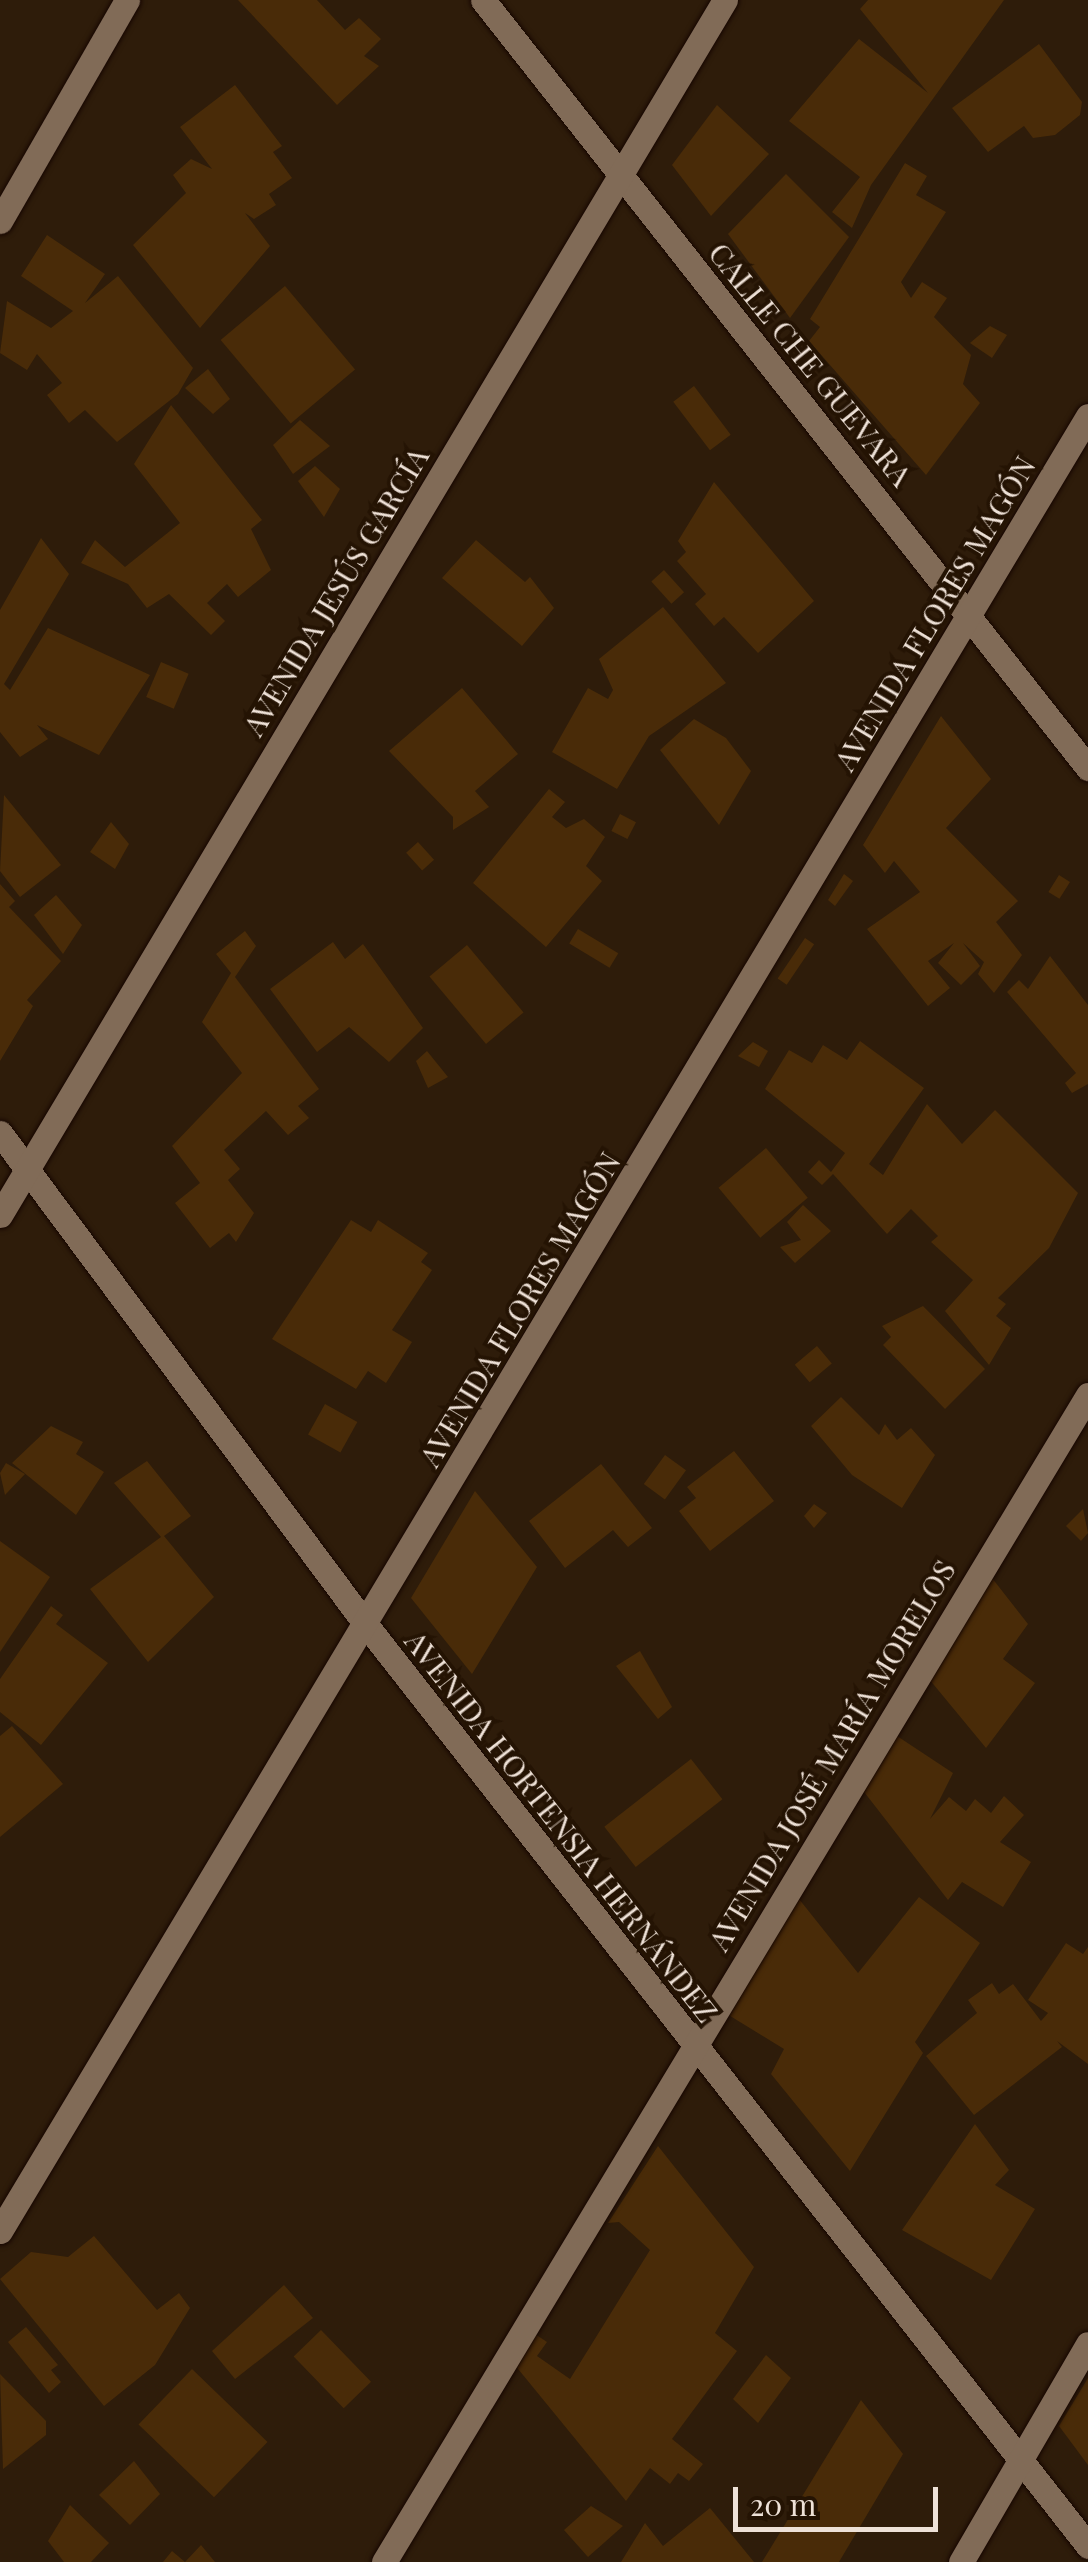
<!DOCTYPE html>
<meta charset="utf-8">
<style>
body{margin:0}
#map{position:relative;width:1088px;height:2562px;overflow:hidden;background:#2e1c0a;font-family:"Playfair Display",serif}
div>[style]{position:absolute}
.building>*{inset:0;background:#492b08;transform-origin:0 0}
.roads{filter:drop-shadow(0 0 2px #160600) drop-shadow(0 0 2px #160600)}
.minor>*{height:25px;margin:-12.5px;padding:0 12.5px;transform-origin:12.5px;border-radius:12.5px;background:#816b57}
span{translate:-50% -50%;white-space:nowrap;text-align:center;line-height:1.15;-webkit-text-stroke:8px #241303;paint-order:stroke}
.street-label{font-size:30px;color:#eee1d7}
.scale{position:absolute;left:733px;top:2487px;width:205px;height:45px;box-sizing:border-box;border:5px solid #eee1d7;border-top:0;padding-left:12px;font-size:30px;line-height:35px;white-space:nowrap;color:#eee1d7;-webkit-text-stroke:8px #241303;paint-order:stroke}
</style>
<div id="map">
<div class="building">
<div style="clip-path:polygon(238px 0,317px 0,345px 30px,359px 18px,381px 39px,364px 56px,379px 66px,337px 105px)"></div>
<div style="clip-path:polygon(868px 0,1004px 0,871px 185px,852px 228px,832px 212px,860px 177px,789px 121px,859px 39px,928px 93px,860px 9px)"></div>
<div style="clip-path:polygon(1039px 44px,1082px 102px,1080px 115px,1055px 135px,1033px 138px,1024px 126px,988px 152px,952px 108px)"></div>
<div style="clip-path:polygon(235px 85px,282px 146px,273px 152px,292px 178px,269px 194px,276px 205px,254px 219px,245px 213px,270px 246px,200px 328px,133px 245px,186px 193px,173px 175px,191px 159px,212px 169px,180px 127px)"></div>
<div style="clip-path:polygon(717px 105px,769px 154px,711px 216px,672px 165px)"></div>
<div style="clip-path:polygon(905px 163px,927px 176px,916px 195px,946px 212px,901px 282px,911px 298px,922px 282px,947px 298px,934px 317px,971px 355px,963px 384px,980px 403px,926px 475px,809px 341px,820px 327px,810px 319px)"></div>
<div style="clip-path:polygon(786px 174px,849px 237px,790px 318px,728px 234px)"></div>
<div style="clip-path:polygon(47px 235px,105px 274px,85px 303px,118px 276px,193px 368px,178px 394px,117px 442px,85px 410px,69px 423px,47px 395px,62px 383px,37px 354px,27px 370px,0 353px,7px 301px,51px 328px,73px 311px,21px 276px)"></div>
<div style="left:285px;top:286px;width:109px;height:84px;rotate:50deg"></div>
<div style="clip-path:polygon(990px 326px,1007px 335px,992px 358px,970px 343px)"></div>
<div style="clip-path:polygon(208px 369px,230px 399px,213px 414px,185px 388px)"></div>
<div style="left:694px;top:386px;width:61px;height:26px;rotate:53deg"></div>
<div style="clip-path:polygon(171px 405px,262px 520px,251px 529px,271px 570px,238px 597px,227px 584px,207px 603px,225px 621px,211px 635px,169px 594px,147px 608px,128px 584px,81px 563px,95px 540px,125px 567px,180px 523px,134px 464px)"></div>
<div style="clip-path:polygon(300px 420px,330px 446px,293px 474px,273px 445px)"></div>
<div style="clip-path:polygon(315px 466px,340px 489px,324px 517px,298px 481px)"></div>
<div style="clip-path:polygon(714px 482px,814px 601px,758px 653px,724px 617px,714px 626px,695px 604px,706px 594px,677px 561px,686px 552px,678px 541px)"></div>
<div style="clip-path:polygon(41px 538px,69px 574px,4px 684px,10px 690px,48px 628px,150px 675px,99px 755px,37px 725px,48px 739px,20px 757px,0 732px,0 610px)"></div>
<div style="clip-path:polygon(476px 540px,525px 582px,530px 577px,554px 608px,522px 646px,442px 578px)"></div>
<div style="left:664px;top:570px;width:30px;height:17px;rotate:48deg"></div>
<div style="clip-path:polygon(663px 607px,726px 683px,649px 736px,617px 789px,552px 752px,588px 688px,608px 699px,613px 690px,599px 659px)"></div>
<div style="left:161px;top:662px;width:30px;height:38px;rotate:23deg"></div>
<div style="clip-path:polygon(462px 688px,518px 754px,475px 791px,489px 807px,453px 830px,453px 817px,389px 751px)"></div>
<div style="clip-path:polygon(941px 716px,991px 779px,946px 828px,1018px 901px,996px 922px,1022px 955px,994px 993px,978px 974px,984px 962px,963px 943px,980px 966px,961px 985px,938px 963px,954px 943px,928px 961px,950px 988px,928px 1006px,867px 929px,920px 892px,894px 861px,885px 873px,863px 845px)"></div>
<div style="clip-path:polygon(694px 719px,726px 738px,751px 771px,719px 825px,660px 750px)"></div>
<div style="clip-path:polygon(549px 789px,565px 802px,552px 817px,566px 828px,584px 819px,605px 837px,586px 866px,602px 881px,546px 947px,473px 883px)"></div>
<div style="clip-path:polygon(4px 795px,61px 865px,20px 897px,0 871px)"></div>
<div style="left:620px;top:814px;width:18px;height:19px;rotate:27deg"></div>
<div style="clip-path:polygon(111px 822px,129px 844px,115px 869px,90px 852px)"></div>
<div style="left:418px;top:842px;width:24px;height:16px;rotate:48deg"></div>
<div style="clip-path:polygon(844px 874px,853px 881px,835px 906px,828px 900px)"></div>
<div style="left:1059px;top:875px;width:13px;height:20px;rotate:32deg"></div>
<div style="clip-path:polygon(0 884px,15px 901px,9px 907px,61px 961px,27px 1000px,33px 1006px,0 1061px)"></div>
<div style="clip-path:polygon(56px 895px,82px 925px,63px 954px,34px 915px)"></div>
<div style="left:578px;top:929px;width:47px;height:17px;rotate:31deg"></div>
<div style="clip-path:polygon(245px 931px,256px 946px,235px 977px,319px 1089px,298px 1106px,309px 1118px,288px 1135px,266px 1111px,224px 1150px,240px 1169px,228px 1180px,254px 1213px,236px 1242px,229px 1233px,210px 1248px,175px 1203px,200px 1183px,172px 1146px,242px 1073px,202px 1022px,231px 973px,216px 954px)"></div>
<div style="left:805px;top:938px;width:11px;height:49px;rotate:34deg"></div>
<div style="clip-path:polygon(333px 942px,345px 959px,363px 944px,423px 1028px,389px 1062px,349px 1027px,317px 1052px,270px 989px)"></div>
<div style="left:467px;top:945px;width:88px;height:49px;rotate:50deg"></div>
<div style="clip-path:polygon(1050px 956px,1088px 1005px,1088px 1084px,1072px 1093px,1065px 1083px,1076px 1073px,1007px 992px,1019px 980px,1028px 989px)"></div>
<div style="clip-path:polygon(860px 1041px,924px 1088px,869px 1164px,883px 1175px,927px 1104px,962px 1144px,995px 1110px,1078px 1193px,1049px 1248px,998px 1298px,1006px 1304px,996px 1316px,1011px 1328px,989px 1365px,945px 1311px,973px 1280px,931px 1242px,938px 1236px,911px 1209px,887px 1234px,833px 1174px,822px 1185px,808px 1172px,819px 1160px,831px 1172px,845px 1153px,765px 1089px,789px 1050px,812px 1063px,823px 1045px,847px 1060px)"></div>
<div style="clip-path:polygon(753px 1042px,768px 1051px,759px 1067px,738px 1056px)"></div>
<div style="clip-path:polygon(427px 1051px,448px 1077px,428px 1088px,416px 1061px)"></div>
<div style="left:766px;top:1148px;width:65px;height:62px;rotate:50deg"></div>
<div style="clip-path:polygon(803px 1205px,831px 1231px,795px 1263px,780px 1247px,801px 1240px,787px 1222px)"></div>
<div style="clip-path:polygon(351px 1220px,371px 1232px,378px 1220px,428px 1253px,421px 1262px,432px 1270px,392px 1330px,412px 1342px,386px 1383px,368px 1371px,356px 1389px,272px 1339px)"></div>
<div style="clip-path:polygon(923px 1306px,985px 1369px,945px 1409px,883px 1345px,891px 1337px,882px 1326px)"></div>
<div style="left:817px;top:1346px;width:23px;height:29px;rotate:50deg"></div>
<div style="clip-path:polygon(841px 1397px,879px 1435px,885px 1424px,897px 1440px,911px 1428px,935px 1455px,902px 1508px,852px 1475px,811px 1426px)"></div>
<div style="left:325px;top:1404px;width:37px;height:35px;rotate:29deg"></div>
<div style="clip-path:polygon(51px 1426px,83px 1442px,76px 1454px,104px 1472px,76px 1515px,12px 1463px)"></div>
<div style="clip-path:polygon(734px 1451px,774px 1501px,710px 1551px,679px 1511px,696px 1498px,687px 1487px)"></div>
<div style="left:665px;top:1455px;width:26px;height:36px;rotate:36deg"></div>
<div style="clip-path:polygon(147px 1461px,191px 1516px,164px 1536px,214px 1597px,148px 1662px,90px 1589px,161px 1537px,114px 1483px)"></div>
<div style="clip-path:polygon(6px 1463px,25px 1474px,5px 1495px,0 1473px)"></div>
<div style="clip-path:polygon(601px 1464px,652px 1528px,628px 1547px,613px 1530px,565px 1568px,529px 1521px)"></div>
<div style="clip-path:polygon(475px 1491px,537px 1567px,472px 1674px,411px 1598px)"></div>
<div style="clip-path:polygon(814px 1504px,827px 1513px,814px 1528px,804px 1516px)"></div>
<div style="clip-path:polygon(1083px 1509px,1088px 1533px,1081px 1541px,1066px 1526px)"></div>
<div style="clip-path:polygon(0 1541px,50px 1577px,0 1652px)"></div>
<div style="clip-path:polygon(992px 1578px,1028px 1624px,1003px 1659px,1035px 1683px,986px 1748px,929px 1679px)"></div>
<div style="clip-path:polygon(51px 1606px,63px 1615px,56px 1624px,108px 1663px,41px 1745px,0 1712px,0 1679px)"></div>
<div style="clip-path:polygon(640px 1651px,672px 1707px,658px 1719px,616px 1666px)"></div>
<div style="clip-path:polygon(12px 1726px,63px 1784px,0 1837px,0 1736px)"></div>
<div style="clip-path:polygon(894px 1734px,953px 1773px,930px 1819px,949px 1797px,966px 1811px,975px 1799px,991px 1813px,1004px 1796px,1024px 1815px,1000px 1842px,1031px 1862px,1003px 1907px,962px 1882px,948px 1900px,861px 1788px)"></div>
<div style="left:691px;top:1759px;width:51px;height:110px;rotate:52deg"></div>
<div style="clip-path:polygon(795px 1894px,858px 1973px,919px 1897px,980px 1943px,915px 2042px,923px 2053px,850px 2171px,771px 2074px,784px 2049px,722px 2011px)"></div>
<div style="clip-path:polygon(1066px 1943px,1083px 1954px,1088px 1947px,1088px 2064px,1057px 2041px,1062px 2047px,974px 2115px,926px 2056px,977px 2013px,968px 2000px,992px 1983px,999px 1994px,1013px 1984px,1041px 2021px,1048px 2013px,1028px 2000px)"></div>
<div style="clip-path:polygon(975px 2124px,1009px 2170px,995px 2185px,1035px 2209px,991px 2280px,902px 2230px)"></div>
<div style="clip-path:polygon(658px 2146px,754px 2267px,715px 2333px,737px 2351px,672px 2439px,703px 2464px,689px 2481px,678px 2473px,670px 2484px,650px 2468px,626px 2501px,514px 2364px,535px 2334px,547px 2342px,537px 2356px,570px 2379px,650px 2250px,619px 2222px,608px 2223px)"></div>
<div style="clip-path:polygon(94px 2236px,157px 2310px,179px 2293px,190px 2308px,155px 2365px,104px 2406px,0 2279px,31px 2252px,68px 2257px)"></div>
<div style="clip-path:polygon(284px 2285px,313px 2318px,235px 2379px,212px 2351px)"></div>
<div style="clip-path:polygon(26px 2327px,58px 2365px,51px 2370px,61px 2382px,49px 2393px,8px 2342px)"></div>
<div style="left:321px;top:2330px;width:72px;height:38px;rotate:46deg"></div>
<div style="clip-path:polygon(766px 2355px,791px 2378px,758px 2423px,733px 2399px)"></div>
<div style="left:192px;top:2369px;width:105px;height:77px;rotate:44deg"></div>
<div style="clip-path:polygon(0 2374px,46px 2421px,46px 2435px,3px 2469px)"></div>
<div style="clip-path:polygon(1088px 2378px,1088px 2465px,1059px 2426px)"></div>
<div style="clip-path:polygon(861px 2400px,903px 2454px,839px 2562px,762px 2562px)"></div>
<div style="clip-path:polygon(134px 2461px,160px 2494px,130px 2525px,99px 2495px)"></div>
<div style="clip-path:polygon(70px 2505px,109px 2543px,91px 2562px,64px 2562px,48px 2541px)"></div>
<div style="clip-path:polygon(591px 2506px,623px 2526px,588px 2557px,564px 2530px)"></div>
<div style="clip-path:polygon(710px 2508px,754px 2562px,621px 2562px,645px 2523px,663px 2546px)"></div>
<div style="clip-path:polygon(201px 2545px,215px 2562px,163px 2562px,172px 2551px,185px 2562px)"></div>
</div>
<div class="roads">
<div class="minor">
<div style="left:483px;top:0;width:978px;rotate:51.77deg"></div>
<div style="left:0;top:221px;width:255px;rotate:-60.1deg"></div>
<div style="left:0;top:1133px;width:615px;rotate:53.34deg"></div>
<div style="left:367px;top:1626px;width:1169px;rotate:51.91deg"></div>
<div style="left:0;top:1215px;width:1415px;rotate:-59.18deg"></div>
<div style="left:0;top:2231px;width:2116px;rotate:-59.06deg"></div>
<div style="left:384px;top:2562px;width:1363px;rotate:-58.9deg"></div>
<div style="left:961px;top:2562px;width:252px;rotate:-59.8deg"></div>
</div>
</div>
<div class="street-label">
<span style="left:811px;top:364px;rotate:51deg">CALLE CHE GUEVARA</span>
<span style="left:335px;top:591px;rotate:-59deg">AVENIDA JESÚS GARCÍA</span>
<span style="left:934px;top:613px;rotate:-59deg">AVENIDA FLORES MAGÓN</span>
<span style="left:519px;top:1309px;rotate:-59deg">AVENIDA FLORES MAGÓN</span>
<span style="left:831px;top:1755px;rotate:-59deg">AVENIDA JOSÉ MARÍA MORELOS</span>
<span style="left:562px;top:1826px;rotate:52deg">AVENIDA HORTENSIA HERNÁNDEZ</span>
</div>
<div class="scale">20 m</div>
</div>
